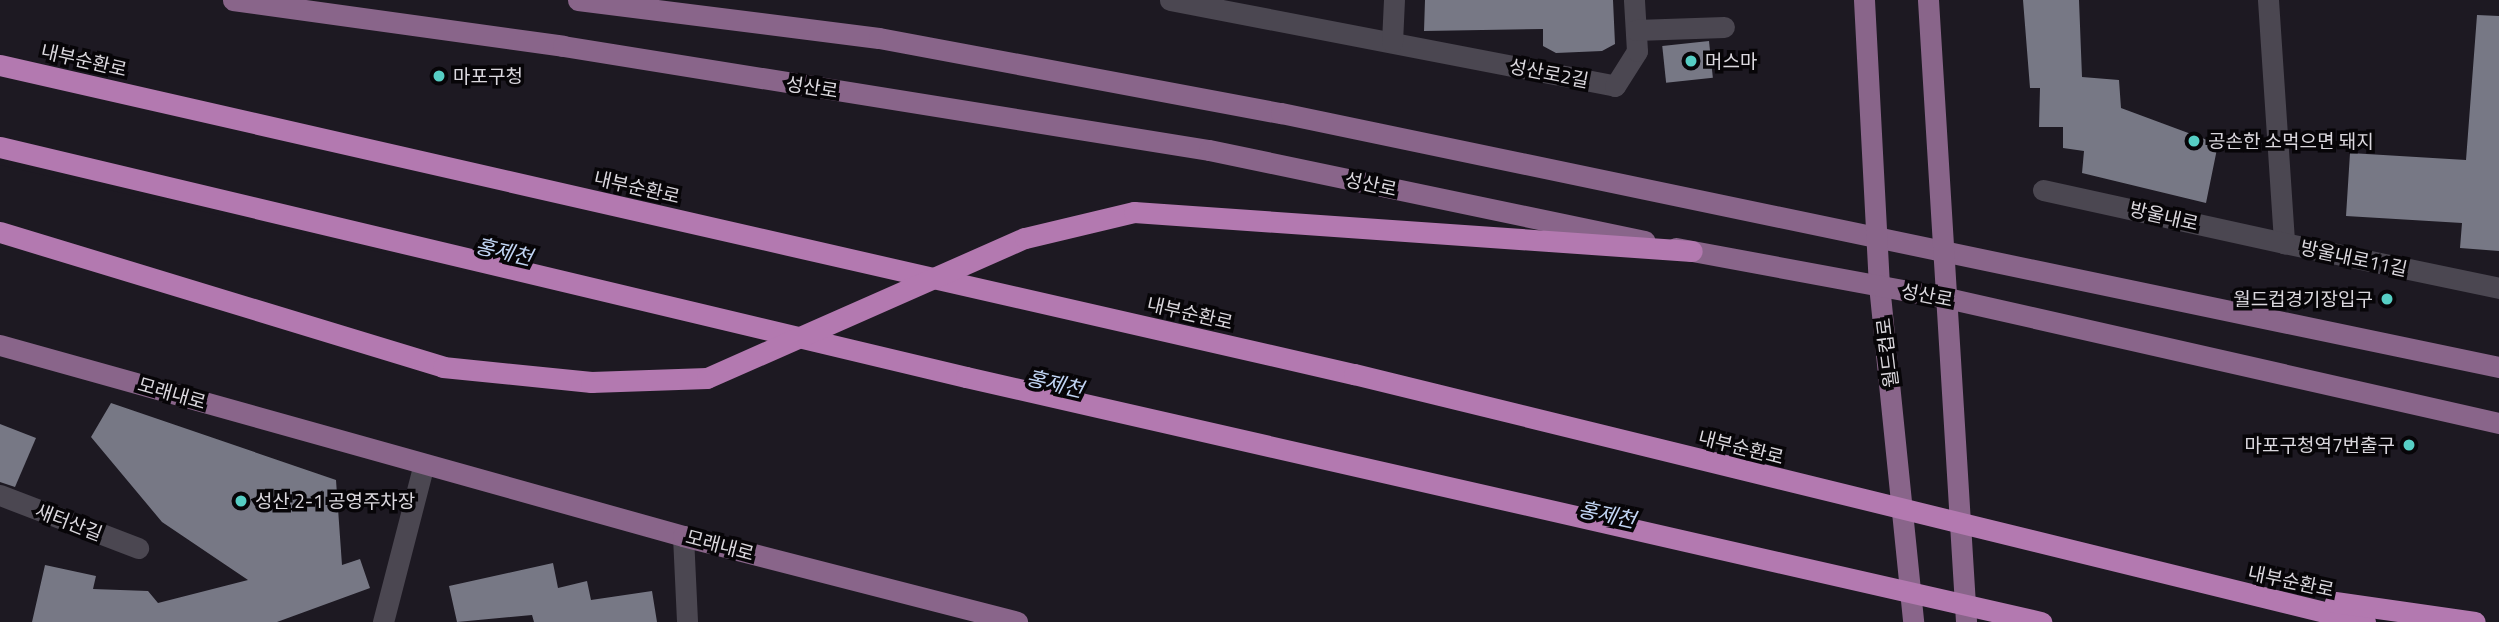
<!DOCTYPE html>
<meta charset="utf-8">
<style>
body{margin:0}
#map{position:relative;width:2499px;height:622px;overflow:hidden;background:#1d1922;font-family:"Titillium Web","Noto Sans KR",sans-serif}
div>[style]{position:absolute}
.pier>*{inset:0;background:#1d1922}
.building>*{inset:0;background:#777885;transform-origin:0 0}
.minor>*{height:21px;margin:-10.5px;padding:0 10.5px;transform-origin:10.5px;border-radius:10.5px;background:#4b4751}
.major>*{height:21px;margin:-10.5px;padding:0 10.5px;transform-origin:10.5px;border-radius:10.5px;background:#89658a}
.highway>*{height:21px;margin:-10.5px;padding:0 10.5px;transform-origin:10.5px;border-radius:10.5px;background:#b379b0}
.dots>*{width:19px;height:19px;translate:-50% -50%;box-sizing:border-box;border:4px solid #070508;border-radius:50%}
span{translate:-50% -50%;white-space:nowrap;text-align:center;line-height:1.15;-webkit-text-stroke:7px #070508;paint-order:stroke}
.street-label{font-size:19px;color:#dbd8de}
.poi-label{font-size:19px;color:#dbd8de}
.left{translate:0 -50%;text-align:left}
.right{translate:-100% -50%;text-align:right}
.water-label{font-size:21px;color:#c2d6f5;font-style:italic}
</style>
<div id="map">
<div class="pier">
<div style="clip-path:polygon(0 54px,2415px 619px,2418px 622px,1991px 622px,0 165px)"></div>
</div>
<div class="building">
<div style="clip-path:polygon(1425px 0,1613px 0,1615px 44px,1602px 51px,1556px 53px,1543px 46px,1543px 29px,1424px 31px)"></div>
<div style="clip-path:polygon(2023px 0,2079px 0,2082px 77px,2119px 80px,2121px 108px,2218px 144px,2206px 203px,2082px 173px,2084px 151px,2063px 148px,2063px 127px,2039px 127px,2040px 88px,2030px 88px)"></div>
<div style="clip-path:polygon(2477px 15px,2499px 16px,2499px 251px,2460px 248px,2462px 223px,2346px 216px,2350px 153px,2466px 160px)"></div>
<div style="left:1709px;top:41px;width:37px;height:47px;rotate:84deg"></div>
<div style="clip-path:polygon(111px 403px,336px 480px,342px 565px,360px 559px,370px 588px,277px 622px,32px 622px,45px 565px,96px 576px,93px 589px,148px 591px,158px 603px,248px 580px,162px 522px,91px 437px)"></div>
<div style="clip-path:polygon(0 424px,36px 438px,15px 487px,0 482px)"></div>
<div style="clip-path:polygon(553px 563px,558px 588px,587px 581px,591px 600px,652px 591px,657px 622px,534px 622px,532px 615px,457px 622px,449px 586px)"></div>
</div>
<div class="minor">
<div style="left:1170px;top:0;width:453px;rotate:10.9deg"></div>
<div style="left:1615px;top:86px;width:41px;rotate:-57.8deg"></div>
<div style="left:1637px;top:51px;width:51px;rotate:-93.4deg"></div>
<div style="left:2268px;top:0;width:244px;rotate:86.2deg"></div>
<div style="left:2284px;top:243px;width:220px;rotate:11.8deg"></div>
<div style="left:1636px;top:30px;width:88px;rotate:-2deg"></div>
<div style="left:1392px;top:42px;width:42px;rotate:-87.3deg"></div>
<div style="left:2043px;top:190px;width:247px;rotate:12.4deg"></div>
<div style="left:0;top:495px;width:148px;rotate:21deg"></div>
<div style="left:683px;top:536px;width:86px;rotate:87.3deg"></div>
<div style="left:383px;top:622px;width:163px;rotate:-75.5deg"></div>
</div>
<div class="major">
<div style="left:233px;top:0;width:333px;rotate:7.9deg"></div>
<div style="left:563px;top:46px;width:654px;rotate:9.15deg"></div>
<div style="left:1209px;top:150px;width:445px;rotate:11.8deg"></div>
<div style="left:578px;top:0;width:303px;rotate:7.2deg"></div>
<div style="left:879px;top:38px;width:409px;rotate:10.6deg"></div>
<div style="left:1281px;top:113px;width:1244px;rotate:11.78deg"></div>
<div style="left:1864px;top:0;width:285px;rotate:87deg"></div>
<div style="left:1879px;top:285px;width:339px;rotate:84.2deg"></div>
<div style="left:1928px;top:0;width:623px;rotate:86.5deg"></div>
<div style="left:1676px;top:248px;width:276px;rotate:10.5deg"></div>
<div style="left:1947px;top:298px;width:566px;rotate:12.76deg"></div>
<div style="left:0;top:345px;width:709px;rotate:15.62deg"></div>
<div style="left:683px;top:536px;width:345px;rotate:14.4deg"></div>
</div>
<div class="highway">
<div style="left:0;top:65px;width:1389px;rotate:12.86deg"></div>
<div style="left:1354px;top:374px;width:1041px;rotate:13.78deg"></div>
<div style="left:0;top:147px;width:993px;rotate:13.39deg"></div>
<div style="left:966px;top:377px;width:1103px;rotate:12.84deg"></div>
<div style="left:0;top:232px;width:463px;rotate:16.9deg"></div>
<div style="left:443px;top:367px;width:149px;rotate:5.8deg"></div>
<div style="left:591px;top:382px;width:116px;rotate:-2deg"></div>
<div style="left:707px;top:378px;width:347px;rotate:-23.8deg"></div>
<div style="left:1025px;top:238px;width:112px;rotate:-13.4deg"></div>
<div style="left:1134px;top:212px;width:559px;rotate:4deg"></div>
<div style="left:2335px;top:602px;width:141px;rotate:8.1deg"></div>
</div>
<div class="dots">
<div style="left:1691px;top:61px;background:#56cec4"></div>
<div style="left:439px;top:76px;background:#56cec4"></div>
<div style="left:2194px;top:141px;background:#56cec4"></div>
<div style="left:2387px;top:299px;background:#56cec4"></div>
<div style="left:2409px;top:445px;background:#56cec4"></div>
<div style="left:241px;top:501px;background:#56cec4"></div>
</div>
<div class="street-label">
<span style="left:84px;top:60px;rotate:13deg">내부순환로</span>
<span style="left:1549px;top:73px;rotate:11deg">성산로2길</span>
<span style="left:812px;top:87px;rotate:9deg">성산로</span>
<span style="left:1371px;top:184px;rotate:12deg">성산로</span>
<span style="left:637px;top:187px;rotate:13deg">내부순환로</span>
<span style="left:2164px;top:216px;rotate:13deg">방울내로</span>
<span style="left:2354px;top:258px;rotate:12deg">방울내로11길</span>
<span style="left:1927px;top:295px;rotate:11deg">성산로</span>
<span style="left:1190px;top:313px;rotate:13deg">내부순환로</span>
<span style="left:1887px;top:353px;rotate:-97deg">월드컵로</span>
<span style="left:172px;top:393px;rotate:16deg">모래내로</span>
<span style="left:1741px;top:447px;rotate:14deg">내부순환로</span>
<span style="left:69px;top:522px;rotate:21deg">새터산길</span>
<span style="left:720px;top:545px;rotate:15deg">모래내로</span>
<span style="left:2291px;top:581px;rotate:12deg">내부순환로</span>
</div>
<div class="poi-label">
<span class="left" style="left:1705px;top:61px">머스마</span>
<span class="left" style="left:453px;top:76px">마포구청</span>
<span class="left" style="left:2208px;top:141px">공손한 소먹으면 돼지</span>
<span class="right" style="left:2373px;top:299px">월드컵경기장입구</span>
<span class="right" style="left:2395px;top:445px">마포구청역7번출구</span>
<span class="left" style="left:255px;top:501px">성산 2-1 공영주차장</span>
</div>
<div class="water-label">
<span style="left:504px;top:251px;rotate:13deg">홍제천</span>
<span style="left:1055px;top:383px;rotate:13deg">홍제천</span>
<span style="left:1607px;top:514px;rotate:12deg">홍제천</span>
</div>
</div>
